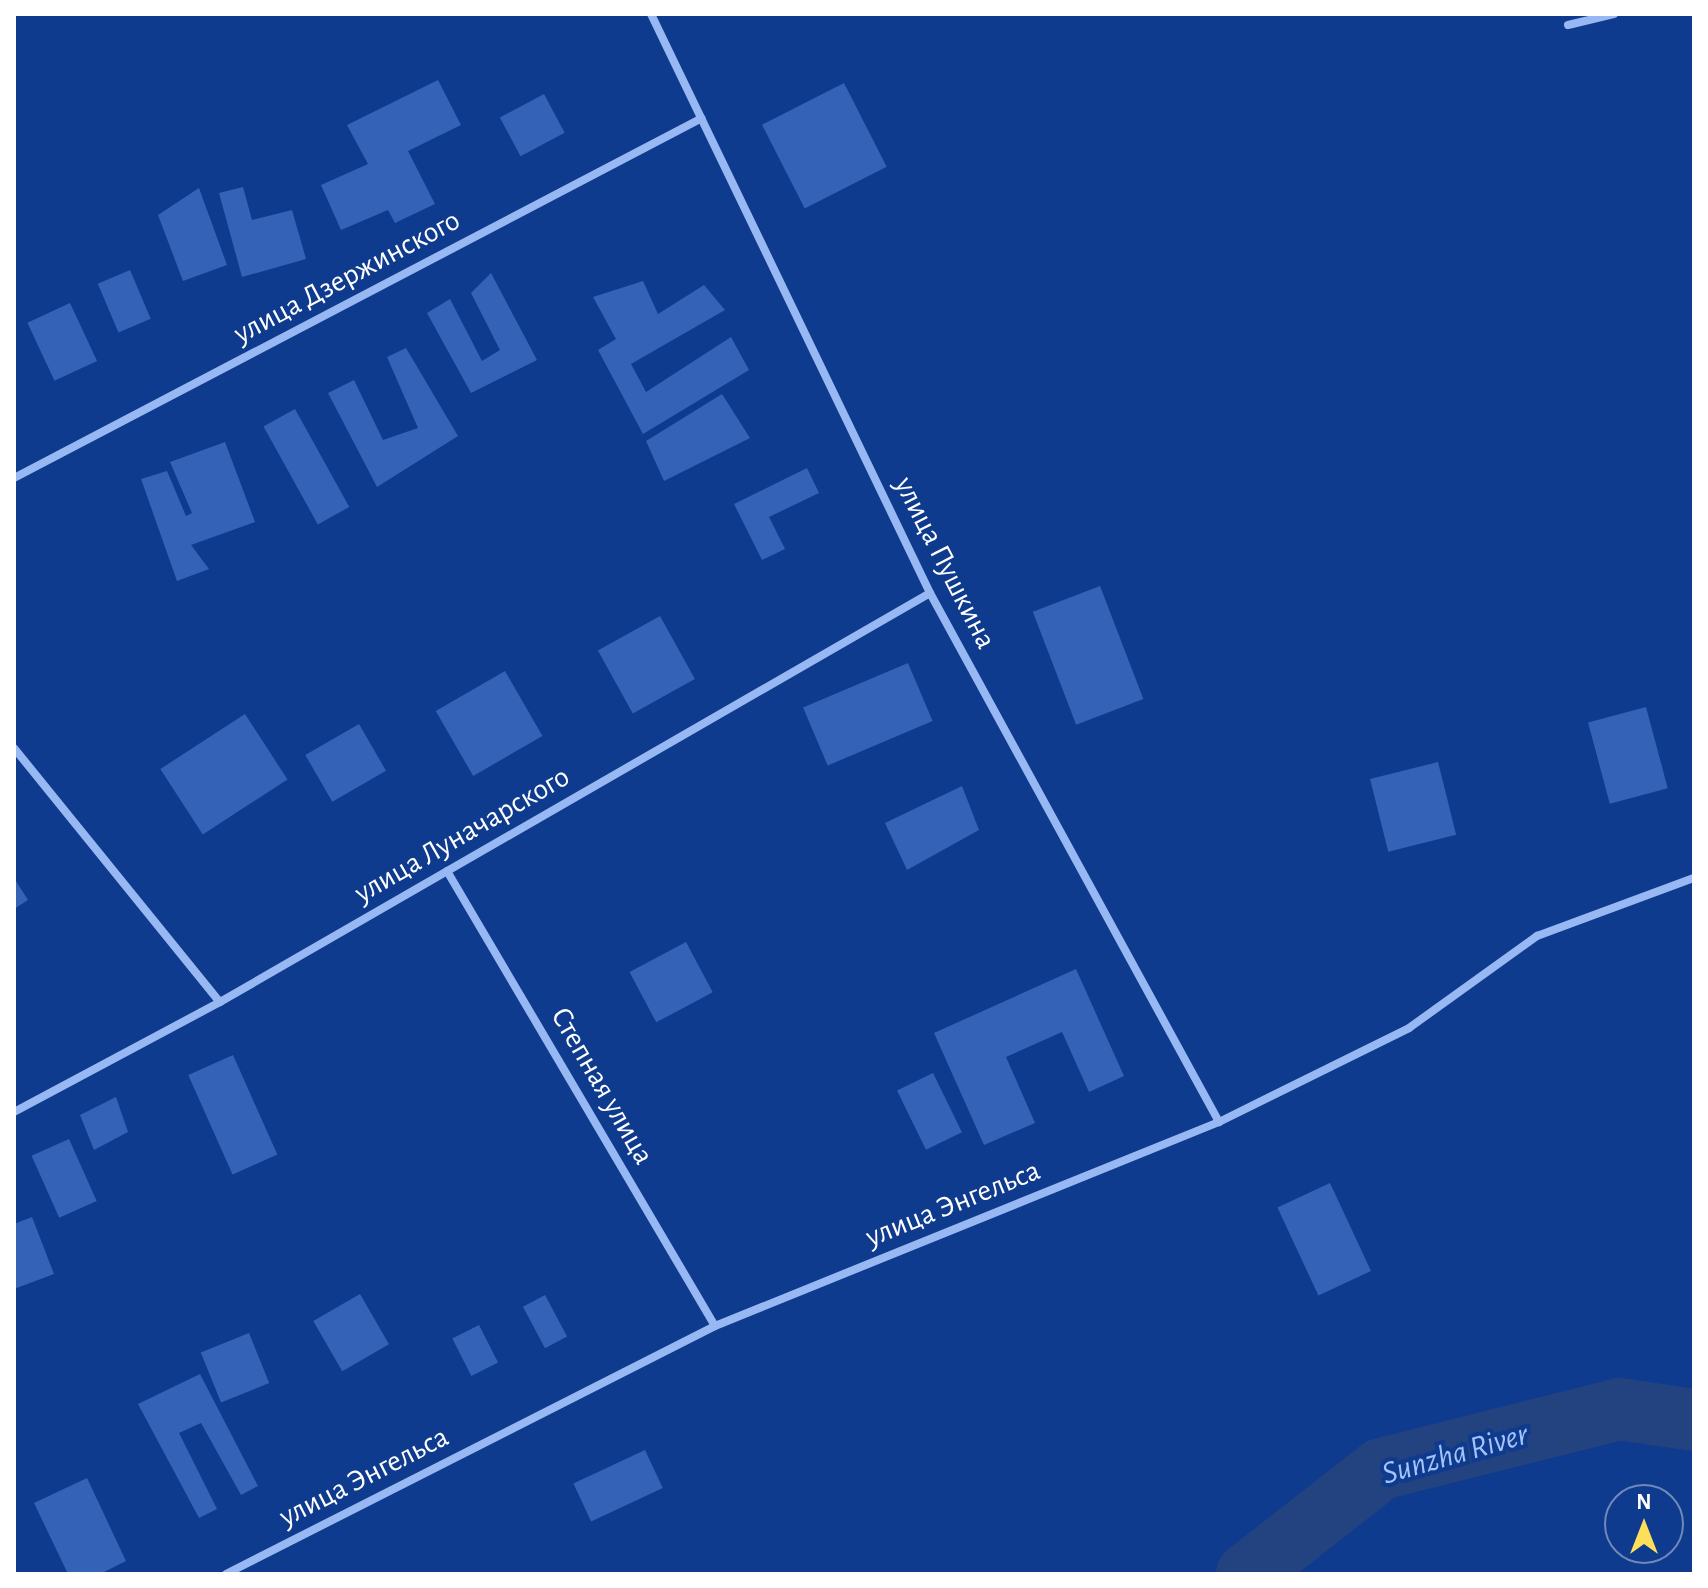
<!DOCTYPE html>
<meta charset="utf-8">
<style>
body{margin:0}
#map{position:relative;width:1708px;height:1588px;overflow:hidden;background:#0f3b8e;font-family:"Alegreya Sans",sans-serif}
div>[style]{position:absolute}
.river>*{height:62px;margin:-31px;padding:0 31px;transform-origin:31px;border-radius:31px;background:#224280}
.building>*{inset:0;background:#3362b6;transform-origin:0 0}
.minor>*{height:8px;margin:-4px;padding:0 4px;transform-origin:4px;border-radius:4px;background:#97b8f3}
span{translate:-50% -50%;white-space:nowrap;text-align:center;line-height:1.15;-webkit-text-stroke:8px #0f3b8e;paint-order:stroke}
.street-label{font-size:30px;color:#fff}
.water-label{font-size:32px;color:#a3c3fa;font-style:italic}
.frame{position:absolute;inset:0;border:16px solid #fff;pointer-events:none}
.north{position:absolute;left:1604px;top:1484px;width:80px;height:80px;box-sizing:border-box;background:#0f3b8e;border:2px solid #6f89bb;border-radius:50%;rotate:0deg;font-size:22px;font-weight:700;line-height:32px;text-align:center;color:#fff}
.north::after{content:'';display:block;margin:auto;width:28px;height:36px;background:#ffde59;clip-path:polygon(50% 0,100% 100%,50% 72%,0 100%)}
</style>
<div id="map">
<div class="river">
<div style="left:1247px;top:1574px;width:170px;rotate:-38.1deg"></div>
<div style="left:1381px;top:1469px;width:245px;rotate:-14.1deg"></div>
<div style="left:1619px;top:1409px;width:76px;rotate:8.3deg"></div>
</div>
<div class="building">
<div style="clip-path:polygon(438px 80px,461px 125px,408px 151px,435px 204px,395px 223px,388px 210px,341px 230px,321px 185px,368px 164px,347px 125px)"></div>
<div style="left:844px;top:83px;width:94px;height:92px;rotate:63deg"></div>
<div style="left:544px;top:94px;width:44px;height:50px;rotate:62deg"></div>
<div style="clip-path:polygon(243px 187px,252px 220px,292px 210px,306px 259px,242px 277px,219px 193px)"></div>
<div style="clip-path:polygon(199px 188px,227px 265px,183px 281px,158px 215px)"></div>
<div style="left:130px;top:270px;width:53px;height:35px;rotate:67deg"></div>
<div style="clip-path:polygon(491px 273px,537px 360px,471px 393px,427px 313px,450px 299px,482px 361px,500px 350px,471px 293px)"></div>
<div style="clip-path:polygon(643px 281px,658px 314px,704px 285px,725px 310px,631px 364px,646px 392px,731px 337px,749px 370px,643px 434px,598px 350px,616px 339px,593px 297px)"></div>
<div style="left:70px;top:303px;width:64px;height:47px;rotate:65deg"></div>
<div style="clip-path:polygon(406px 348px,458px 436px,377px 487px,328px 393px,354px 380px,383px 440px,418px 428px,387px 357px)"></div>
<div style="clip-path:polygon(722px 394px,750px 438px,664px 481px,646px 441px)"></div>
<div style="left:295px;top:409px;width:112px;height:36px;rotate:61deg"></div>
<div style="clip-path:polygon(225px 442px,255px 522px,191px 545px,209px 569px,177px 581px,141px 479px,167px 471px,186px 516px,192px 513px,170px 462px)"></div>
<div style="clip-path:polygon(807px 468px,819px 493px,769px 517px,785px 549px,762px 560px,734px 504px)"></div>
<div style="left:1100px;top:586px;width:121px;height:72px;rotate:69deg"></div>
<div style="left:660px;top:616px;width:72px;height:71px;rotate:61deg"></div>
<div style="left:908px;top:663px;width:63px;height:114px;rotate:67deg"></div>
<div style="left:505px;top:671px;width:75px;height:80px;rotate:60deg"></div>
<div style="left:1646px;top:707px;width:84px;height:60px;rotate:75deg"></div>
<div style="left:245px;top:714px;width:78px;height:101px;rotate:57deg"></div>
<div style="left:359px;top:724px;width:54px;height:62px;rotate:60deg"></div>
<div style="left:1438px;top:762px;width:75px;height:70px;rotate:76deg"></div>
<div style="clip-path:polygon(962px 786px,979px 830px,907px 870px,885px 823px)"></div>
<div style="clip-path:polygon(14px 878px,28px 900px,14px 909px)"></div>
<div style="left:686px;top:942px;width:57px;height:64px;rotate:62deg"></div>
<div style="clip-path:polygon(1076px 969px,1124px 1076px,1089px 1092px,1062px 1032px,1006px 1057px,1035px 1123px,984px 1145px,934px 1033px)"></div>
<div style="left:233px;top:1055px;width:109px;height:49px;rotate:66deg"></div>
<div style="left:933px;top:1073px;width:66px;height:40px;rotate:64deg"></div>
<div style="clip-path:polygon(116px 1097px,128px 1132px,94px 1150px,80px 1115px)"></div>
<div style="left:69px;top:1139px;width:68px;height:41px;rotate:66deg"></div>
<div style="left:1330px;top:1183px;width:97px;height:58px;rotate:65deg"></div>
<div style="clip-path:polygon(32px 1217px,54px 1274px,14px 1289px,14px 1224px)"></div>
<div style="left:360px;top:1294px;width:58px;height:54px;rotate:60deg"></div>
<div style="left:545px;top:1295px;width:47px;height:25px;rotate:62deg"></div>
<div style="left:479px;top:1325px;width:42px;height:30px;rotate:63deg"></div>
<div style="left:249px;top:1333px;width:54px;height:52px;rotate:68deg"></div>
<div style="clip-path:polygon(200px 1374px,258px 1486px,241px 1495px,201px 1423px,179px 1433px,217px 1509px,199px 1518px,138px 1404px)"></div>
<div style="left:645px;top:1450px;width:42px;height:79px;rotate:65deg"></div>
<div style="clip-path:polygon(87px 1478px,126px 1561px,100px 1574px,68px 1574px,34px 1503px)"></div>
</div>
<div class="minor">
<div style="left:651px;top:14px;width:643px;rotate:64.27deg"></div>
<div style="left:930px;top:593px;width:603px;rotate:61.35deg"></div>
<div style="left:1568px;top:25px;width:47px;rotate:-13.4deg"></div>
<div style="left:14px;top:478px;width:776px;rotate:-27.62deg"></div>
<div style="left:14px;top:748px;width:327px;rotate:51deg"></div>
<div style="left:447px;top:871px;width:528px;rotate:59.5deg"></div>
<div style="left:14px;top:1112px;width:234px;rotate:-28.1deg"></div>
<div style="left:220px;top:1002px;width:819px;rotate:-29.94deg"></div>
<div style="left:226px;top:1574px;width:548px;rotate:-26.89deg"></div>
<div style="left:715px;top:1326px;width:544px;rotate:-22.04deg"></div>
<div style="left:1219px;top:1122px;width:212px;rotate:-26.3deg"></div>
<div style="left:1409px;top:1028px;width:158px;rotate:-35.7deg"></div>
<div style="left:1537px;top:936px;width:167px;rotate:-20.3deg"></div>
</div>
<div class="street-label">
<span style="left:347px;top:277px;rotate:-28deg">улица Дзержинского</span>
<span style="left:945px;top:563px;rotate:63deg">улица Пушкина</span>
<span style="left:462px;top:835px;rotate:-30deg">улица Луначарского</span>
<span style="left:602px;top:1086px;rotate:60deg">Степная улица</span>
<span style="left:953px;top:1204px;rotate:-22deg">улица Энгельса</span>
<span style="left:364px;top:1477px;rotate:-27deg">улица Энгельса</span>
</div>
<div class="water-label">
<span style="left:1455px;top:1454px;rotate:-16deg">Sunzha River</span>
</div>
<div class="frame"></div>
<div class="north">N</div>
</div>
